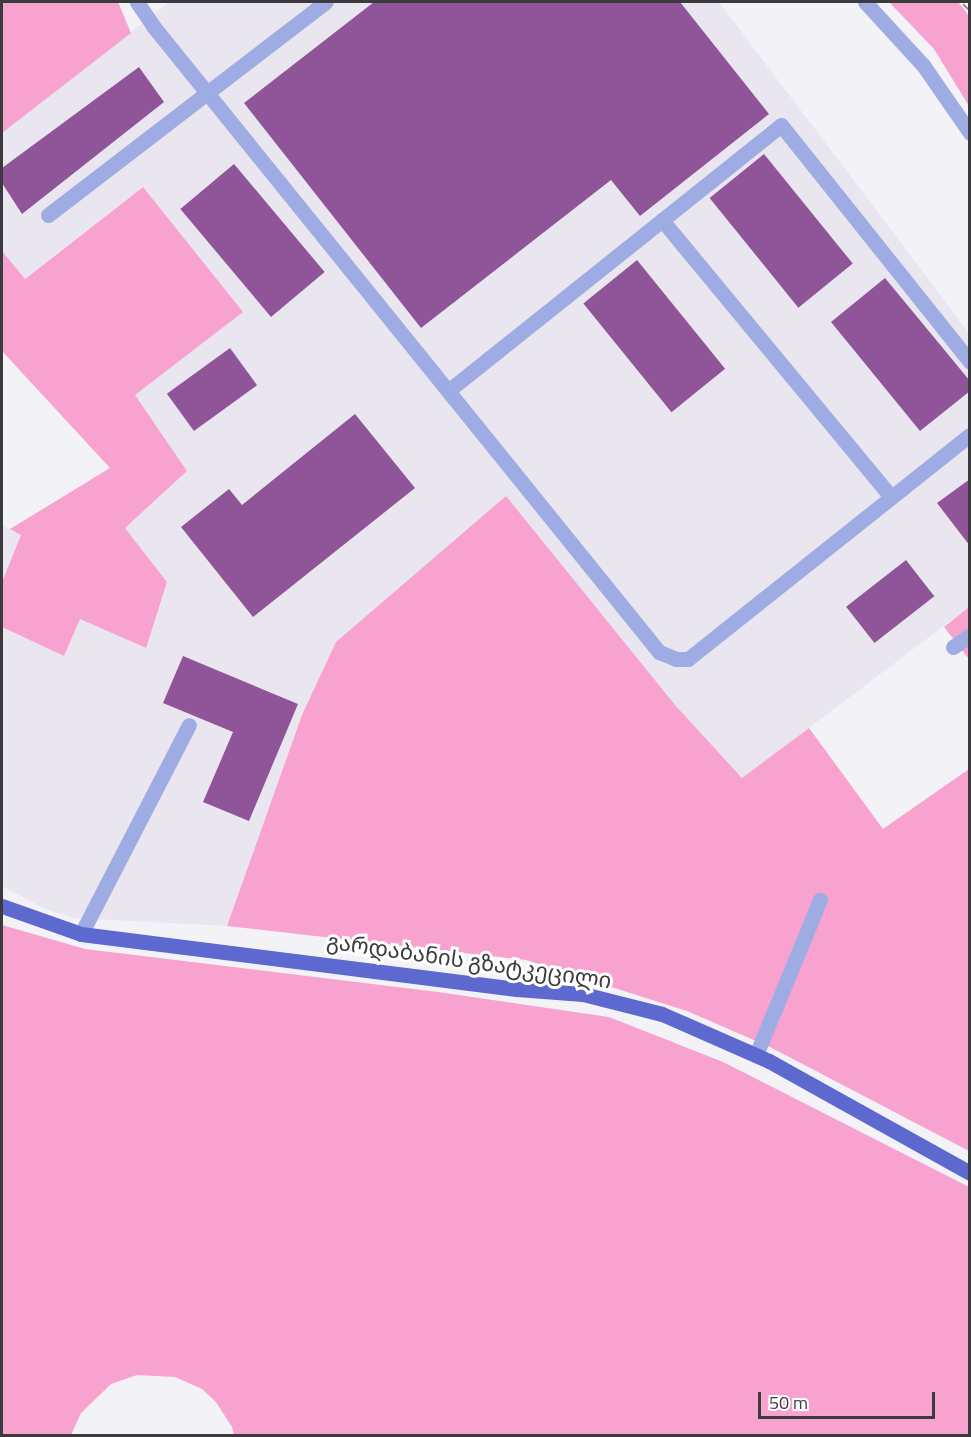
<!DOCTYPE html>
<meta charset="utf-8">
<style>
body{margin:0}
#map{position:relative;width:971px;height:1437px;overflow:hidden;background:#f3f2f6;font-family:"Titillium Web","Noto Sans Georgian",sans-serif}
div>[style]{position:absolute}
.built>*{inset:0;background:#e9e6f0}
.green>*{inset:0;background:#f8a2d0}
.building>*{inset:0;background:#905498;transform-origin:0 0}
.minor>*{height:15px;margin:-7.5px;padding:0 7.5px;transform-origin:7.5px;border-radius:7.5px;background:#9fabe3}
.major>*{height:15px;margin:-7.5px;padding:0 7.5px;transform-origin:7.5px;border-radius:7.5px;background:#5d69cf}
.rail>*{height:7px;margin-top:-3.5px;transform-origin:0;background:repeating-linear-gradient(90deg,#fff 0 14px,#8d8c8f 0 28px);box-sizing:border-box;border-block:2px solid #8d8c8f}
span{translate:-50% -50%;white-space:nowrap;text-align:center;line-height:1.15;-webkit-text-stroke:6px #fff;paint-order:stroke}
.street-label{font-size:22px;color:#3b3a3c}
.frame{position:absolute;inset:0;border:3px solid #3b3a3c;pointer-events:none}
.scale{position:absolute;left:758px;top:1392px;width:177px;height:27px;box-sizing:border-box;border:3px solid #3b3a3c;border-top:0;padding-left:8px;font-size:18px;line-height:21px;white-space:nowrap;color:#3b3a3c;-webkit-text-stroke:4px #fff;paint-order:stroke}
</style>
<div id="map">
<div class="built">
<div style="clip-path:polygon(169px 2px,719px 2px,969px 333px,969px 607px,742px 778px,675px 705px,302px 715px,227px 926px,74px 918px,43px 908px,2px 886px,2px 627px,64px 656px,80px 619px,145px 648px,167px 582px,125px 528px,187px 471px,135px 395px,242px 312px,142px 187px,24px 279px,2px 251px,2px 133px)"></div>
<div style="clip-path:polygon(2px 525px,21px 534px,2px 582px)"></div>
</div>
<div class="green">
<div style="clip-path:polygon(2px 2px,118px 2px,131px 33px,2px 133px)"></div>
<div style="clip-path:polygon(889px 2px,958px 2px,965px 10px,969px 17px,969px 106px,934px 49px)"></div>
<div style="clip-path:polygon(143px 187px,243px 312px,135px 395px,187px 471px,125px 528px,167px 582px,146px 648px,80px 619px,64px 656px,2px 627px,2px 582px,21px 535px,10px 529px,110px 468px,2px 351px,2px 251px,25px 279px)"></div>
<div style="clip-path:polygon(506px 496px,675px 705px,742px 778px,809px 728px,883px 829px,969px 769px,969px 1151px,770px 1047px,687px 1011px,526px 960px,227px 926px,302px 715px,336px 642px)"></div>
<div style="clip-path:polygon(969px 607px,969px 659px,944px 627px)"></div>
<div style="clip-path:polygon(2px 925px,85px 949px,438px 992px,609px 1017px,723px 1062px,969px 1187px,969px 1435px,234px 1435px,232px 1427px,216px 1402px,202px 1389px,175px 1377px,137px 1375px,111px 1384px,81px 1413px,71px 1435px,2px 1435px)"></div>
</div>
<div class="building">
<div style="clip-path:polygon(374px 2px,680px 2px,769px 114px,640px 216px,611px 180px,421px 328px,244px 103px)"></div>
<div style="clip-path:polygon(139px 67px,164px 102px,22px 214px,2px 183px,2px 168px)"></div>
<div style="left:764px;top:154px;width:141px;height:70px;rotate:51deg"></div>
<div style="left:234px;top:164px;width:141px;height:70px;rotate:50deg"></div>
<div style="left:637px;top:260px;width:140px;height:69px;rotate:51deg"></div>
<div style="clip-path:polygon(885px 278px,970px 381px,970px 391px,920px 431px,831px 322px)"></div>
<div style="left:230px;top:348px;width:46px;height:78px;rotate:54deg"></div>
<div style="clip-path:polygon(355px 414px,415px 488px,253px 617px,181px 527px,229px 489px,242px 505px)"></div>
<div style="clip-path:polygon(970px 479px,970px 546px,937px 503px)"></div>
<div style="left:906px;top:560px;width:46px;height:76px;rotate:52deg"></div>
<div style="clip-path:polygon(183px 656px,298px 704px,249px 821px,203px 802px,233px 732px,163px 703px)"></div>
</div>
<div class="minor">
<div style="left:137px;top:2px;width:29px;rotate:56deg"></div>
<div style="left:153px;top:26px;width:805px;rotate:51.05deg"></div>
<div style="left:659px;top:652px;width:18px;rotate:22deg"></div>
<div style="left:676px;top:659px;width:12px"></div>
<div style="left:688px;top:659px;width:360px;rotate:-38.5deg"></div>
<div style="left:865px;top:2px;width:86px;rotate:47.4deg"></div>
<div style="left:923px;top:65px;width:83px;rotate:55.3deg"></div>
<div style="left:48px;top:215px;width:350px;rotate:-37.5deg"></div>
<div style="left:662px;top:220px;width:359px;rotate:50.4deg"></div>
<div style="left:448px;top:391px;width:426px;rotate:-38.6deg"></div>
<div style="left:781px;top:125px;width:303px;rotate:51.4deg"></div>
<div style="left:953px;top:647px;width:21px;rotate:-35deg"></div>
<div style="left:81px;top:934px;width:235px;rotate:-62.7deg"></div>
<div style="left:756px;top:1055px;width:168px;rotate:-67.6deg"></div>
</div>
<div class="major">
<div style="left:2px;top:906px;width:84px;rotate:19.5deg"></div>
<div style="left:81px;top:934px;width:439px;rotate:7.2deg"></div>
<div style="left:517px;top:989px;width:66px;rotate:4.3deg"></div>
<div style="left:583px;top:994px;width:81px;rotate:14.2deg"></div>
<div style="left:662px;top:1014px;width:117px;rotate:23.7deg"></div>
<div style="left:769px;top:1061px;width:230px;rotate:29.1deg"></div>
</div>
<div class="rail">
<div style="left:965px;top:2px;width:7px;rotate:45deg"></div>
</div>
<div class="street-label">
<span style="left:469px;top:961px;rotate:8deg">გარდაბანის გზატკეცილი</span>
</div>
<div class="frame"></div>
<div class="scale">50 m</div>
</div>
